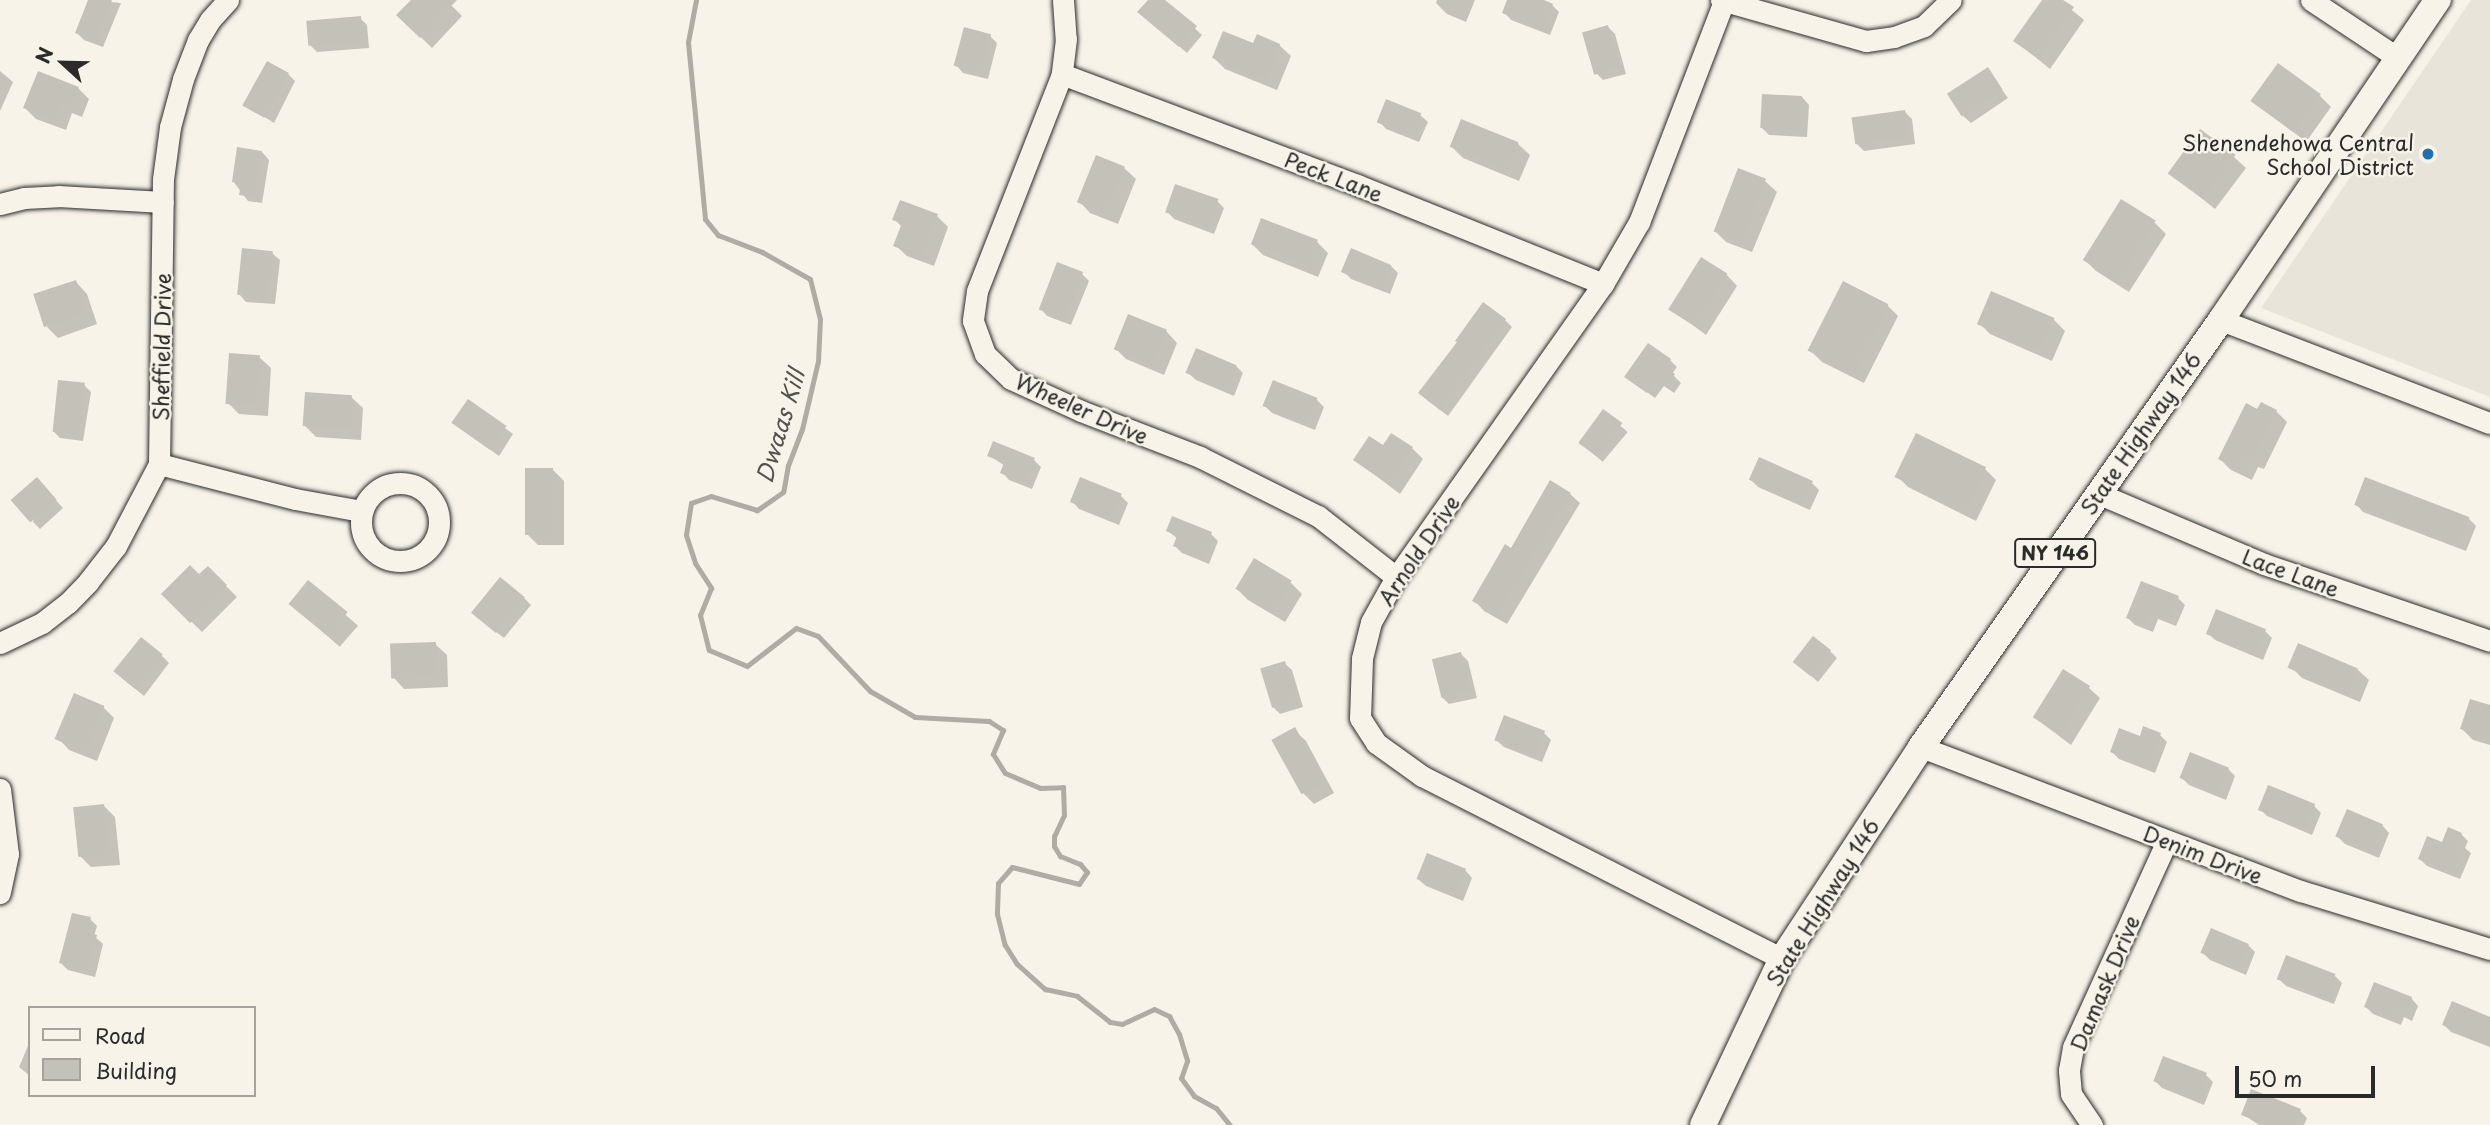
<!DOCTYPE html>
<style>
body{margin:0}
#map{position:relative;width:2490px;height:1125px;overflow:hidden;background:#f7f3e8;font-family:"Playpen Sans",sans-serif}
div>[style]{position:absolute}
.built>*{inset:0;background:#e8e4da}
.shadow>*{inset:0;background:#0003;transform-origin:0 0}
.stream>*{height:5px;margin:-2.5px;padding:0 2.5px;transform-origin:2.5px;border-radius:2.5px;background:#afaca4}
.building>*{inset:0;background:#c4c1b9;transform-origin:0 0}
.roads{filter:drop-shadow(0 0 2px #2b2b2b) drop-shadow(0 0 2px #2b2b2b)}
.minor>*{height:21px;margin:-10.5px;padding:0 10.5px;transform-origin:10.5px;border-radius:10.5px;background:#f7f3e8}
.minor>.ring{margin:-10.5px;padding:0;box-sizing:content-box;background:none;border:21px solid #f7f3e8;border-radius:50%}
.major>*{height:26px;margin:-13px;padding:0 13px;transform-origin:13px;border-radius:13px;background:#f7f3e8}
.dots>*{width:19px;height:19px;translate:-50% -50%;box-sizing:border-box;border:4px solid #f7f3e8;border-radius:50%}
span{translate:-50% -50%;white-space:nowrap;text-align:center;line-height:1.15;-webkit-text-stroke:5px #f7f3e8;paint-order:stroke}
.shield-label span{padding:2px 5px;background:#f7f3e8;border:2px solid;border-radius:5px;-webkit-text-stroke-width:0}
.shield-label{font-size:19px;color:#2b2b2b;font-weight:700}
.poi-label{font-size:21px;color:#2b2b2b}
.right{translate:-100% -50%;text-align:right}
.street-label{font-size:21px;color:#2b2b2b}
.water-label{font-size:23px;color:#53524f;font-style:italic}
.legend{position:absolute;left:28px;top:1006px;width:228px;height:91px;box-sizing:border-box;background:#f7f3e8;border:2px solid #a5a39c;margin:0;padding:9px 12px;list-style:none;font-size:21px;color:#2b2b2b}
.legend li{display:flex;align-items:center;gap:14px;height:35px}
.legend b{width:35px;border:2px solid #a5a39c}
.north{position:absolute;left:28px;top:28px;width:70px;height:70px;-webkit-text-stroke:5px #f7f3e8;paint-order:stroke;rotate:292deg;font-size:19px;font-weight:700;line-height:28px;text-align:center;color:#2b2b2b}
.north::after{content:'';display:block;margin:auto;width:24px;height:32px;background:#2b2b2b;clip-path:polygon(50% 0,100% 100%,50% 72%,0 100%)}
.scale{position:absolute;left:2235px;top:1066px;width:140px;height:32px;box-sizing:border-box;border:4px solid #2b2b2b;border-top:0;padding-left:9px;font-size:21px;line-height:24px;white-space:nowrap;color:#2b2b2b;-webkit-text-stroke:5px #f7f3e8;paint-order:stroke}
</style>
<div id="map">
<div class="built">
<div style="clip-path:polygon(2471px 0,2490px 0,2490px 397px,2261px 308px)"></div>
</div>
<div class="shadow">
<div style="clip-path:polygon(90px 0,121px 3px,103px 47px,84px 40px,77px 33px)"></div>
<div style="clip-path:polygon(413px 0,446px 0,462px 16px,432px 48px,398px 15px)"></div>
<div style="clip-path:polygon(1150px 0,1163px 0,1202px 35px,1187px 53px,1147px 19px)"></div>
<div style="clip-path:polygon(1437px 0,1475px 0,1466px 22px,1447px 14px,1436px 3px)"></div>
<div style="clip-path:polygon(1509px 0,1539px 0,1552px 5px,1559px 12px,1550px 35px,1511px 20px,1504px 12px)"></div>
<div style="clip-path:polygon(2044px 0,2060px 0,2084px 20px,2050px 69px,2015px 41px)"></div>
<div style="clip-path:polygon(360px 18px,367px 25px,369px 48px,317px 52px,310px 45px)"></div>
<div style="clip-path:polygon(1608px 27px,1615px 34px,1626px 74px,1603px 80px,1596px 73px)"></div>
<div style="clip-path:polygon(990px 36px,997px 43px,988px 79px,963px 73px,956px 65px)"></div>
<div style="clip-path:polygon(1254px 45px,1279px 45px,1291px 56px,1277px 90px,1225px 69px,1214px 58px)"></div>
<div style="clip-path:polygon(1987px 69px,2008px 98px,1971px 123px,1963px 116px)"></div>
<div style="clip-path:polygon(0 71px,13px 82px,0 111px)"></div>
<div style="clip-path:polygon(288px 74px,295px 81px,274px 123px,247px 106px)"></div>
<div style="clip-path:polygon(78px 88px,89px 99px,82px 117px,72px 113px,66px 130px,36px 119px,25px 108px)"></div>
<div style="clip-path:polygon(2320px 96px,2331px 107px,2306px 142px,2254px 101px)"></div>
<div style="clip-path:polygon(1802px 97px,1809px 105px,1807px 137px,1769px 135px,1762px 128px)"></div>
<div style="clip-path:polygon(1387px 101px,1420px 115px,1428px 122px,1419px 142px,1386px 129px,1379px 121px)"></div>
<div style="clip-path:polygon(1905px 112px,1912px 119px,1915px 144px,1864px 151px,1857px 144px)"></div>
<div style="clip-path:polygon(1462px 121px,1518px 144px,1530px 155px,1519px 181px,1463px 158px,1452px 147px)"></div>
<div style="clip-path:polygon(262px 152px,269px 160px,262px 203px,248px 201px,233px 181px)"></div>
<div style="clip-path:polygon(2234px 157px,2246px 168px,2215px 209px,2169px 172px)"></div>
<div style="clip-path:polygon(1124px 168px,1136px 179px,1118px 224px,1090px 213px,1079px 201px)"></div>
<div style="clip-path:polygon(1739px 170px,1765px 181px,1777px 192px,1752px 252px,1726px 242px,1715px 231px)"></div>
<div style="clip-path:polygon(1217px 201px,1224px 208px,1214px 234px,1174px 219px,1167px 211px)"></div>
<div style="clip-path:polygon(2121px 201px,2155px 223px,2166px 234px,2129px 292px,2096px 271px,2085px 260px)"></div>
<div style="clip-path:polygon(937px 216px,948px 227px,934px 266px,907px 256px,895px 245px,902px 227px,894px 219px)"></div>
<div style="clip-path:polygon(1317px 242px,1328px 253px,1318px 277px,1263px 255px,1252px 244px)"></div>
<div style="clip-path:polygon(272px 253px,280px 260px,275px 304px,246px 302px,239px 294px)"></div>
<div style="clip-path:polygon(1391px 266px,1398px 273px,1390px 294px,1351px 279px,1344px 271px)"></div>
<div style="clip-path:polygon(1082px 274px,1089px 281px,1071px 325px,1047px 316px,1040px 308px)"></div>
<div style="clip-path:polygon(1726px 274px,1737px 286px,1706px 335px,1671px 309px)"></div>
<div style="clip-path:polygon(76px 282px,87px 294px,97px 324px,58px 338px,47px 327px)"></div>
<div style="clip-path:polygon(1887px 305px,1898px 316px,1864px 383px,1822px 362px,1811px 351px)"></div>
<div style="clip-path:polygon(1505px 320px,1512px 327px,1448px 416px,1427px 400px,1459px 343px)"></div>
<div style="clip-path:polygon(2054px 320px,2065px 331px,2052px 361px,1990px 334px,1979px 323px)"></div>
<div style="clip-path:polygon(1166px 331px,1177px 343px,1164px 375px,1126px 359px,1115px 348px)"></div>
<div style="clip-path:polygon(259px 357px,271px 368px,268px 416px,239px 414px,228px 403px)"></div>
<div style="clip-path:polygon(1670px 360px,1677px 367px,1672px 374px,1681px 383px,1674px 393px,1664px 386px,1655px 398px,1627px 377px)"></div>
<div style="clip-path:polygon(1236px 366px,1243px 373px,1234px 396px,1196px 380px,1188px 373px)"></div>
<div style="clip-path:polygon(84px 385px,91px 392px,83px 441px,60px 438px,53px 431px)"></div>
<div style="clip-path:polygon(351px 397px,363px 408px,361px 440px,316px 437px,304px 425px)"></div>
<div style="clip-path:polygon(1317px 400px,1324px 407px,1315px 430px,1272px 413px,1265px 406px)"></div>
<div style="clip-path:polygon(468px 401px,513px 434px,499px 456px,461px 429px)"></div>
<div style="clip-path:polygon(2258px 411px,2276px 411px,2287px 422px,2264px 469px,2258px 467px,2252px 480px,2231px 470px,2220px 459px)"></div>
<div style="left:1604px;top:412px;width:31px;height:39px;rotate:40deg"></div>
<div style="clip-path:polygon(1384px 448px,1412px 448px,1423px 459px,1400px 494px,1355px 460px)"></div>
<div style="clip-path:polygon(989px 455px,1034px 460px,1041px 467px,1032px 489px,1009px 480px,1002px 472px,1005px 466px)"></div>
<div style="clip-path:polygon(1985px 469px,1996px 480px,1976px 521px,1908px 487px,1897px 476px)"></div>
<div style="clip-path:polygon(553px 470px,564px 481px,564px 545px,538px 545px,527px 534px)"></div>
<div style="clip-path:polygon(1751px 480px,1812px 483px,1819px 490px,1810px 510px,1758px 487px)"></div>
<div style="clip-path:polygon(44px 487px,63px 508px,40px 529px,33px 522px)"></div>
<div style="clip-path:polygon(1570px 494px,1580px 503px,1507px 624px,1484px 611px,1475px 601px,1512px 550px)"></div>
<div style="clip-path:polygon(1121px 496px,1128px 503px,1119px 525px,1079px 509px,1072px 501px)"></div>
<div style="clip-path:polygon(2356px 504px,2469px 519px,2476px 526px,2466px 551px,2363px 512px)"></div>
<div style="clip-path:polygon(1168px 531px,1211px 534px,1218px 541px,1209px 564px,1182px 553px,1175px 546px,1178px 539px)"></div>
<div style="clip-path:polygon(208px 568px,237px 597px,202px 632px,163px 594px,199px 576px)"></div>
<div style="left:309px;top:583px;width:65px;height:28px;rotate:41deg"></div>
<div style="clip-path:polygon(1291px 583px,1302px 594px,1285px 622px,1248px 600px,1237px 589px)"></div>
<div style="clip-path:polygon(524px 598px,531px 605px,504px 638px,481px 620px)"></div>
<div style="clip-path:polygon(2178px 598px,2185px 605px,2176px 626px,2158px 619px,2153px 632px,2135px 625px,2128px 618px)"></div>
<div style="clip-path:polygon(2265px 631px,2272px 638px,2263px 660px,2215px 640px,2208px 633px)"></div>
<div style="clip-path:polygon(435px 644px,447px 655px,448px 687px,404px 689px,393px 677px)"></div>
<div style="clip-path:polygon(1830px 651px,1837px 658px,1818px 682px,1795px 662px)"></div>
<div style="clip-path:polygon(1461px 654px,1468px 661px,1477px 698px,1449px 704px,1442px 697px)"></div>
<div style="clip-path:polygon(162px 656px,169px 663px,144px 696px,123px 679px)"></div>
<div style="clip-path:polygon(1284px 663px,1292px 670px,1303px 707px,1280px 714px,1273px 707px)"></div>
<div style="clip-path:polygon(2291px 667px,2357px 669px,2369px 680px,2360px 702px,2302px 678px)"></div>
<div style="clip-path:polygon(2088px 687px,2100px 698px,2071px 745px,2035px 718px)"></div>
<div style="clip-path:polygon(103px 707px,114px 718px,97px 761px,69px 750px,58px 738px)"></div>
<div style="clip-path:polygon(2490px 707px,2490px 745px,2473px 740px,2462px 729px)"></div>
<div style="clip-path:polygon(1294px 730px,1306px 741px,1334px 793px,1314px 804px,1303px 793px)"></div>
<div style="clip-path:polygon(1544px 733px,1551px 740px,1542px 762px,1504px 747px,1496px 740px)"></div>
<div style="clip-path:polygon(2160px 735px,2167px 742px,2155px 773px,2119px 759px,2112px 752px,2141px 738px)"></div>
<div style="clip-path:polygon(2228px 769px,2235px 776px,2226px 800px,2189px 785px,2182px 778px)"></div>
<div style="clip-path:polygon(104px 806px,115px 817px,120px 865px,91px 867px,80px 856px)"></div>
<div style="clip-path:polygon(2314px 806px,2321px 813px,2312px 835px,2267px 816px,2260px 809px)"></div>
<div style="clip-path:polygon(2382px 825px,2389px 833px,2379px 858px,2345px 844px,2338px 837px)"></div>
<div style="clip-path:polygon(2461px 834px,2468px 841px,2465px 848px,2471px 853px,2460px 879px,2427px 866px,2420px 859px)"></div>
<div style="clip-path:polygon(1465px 870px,1472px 878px,1463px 901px,1426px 886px,1418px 879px)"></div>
<div style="clip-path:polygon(90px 919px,97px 926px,94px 936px,103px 944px,95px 977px,68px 970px,61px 963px)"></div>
<div style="clip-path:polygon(2248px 945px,2255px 952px,2246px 975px,2210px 960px,2203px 953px)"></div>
<div style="clip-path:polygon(2335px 976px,2342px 983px,2334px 1004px,2286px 986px,2278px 978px)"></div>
<div style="clip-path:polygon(2411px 998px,2418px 1006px,2412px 1021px,2404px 1017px,2401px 1025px,2373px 1014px,2366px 1007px)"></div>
<div style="clip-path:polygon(2490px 1018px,2490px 1047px,2451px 1032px,2444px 1025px)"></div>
<div style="clip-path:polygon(30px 1041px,30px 1076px,19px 1067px)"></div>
<div style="clip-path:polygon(2206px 1075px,2213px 1082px,2204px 1105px,2162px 1088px,2155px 1081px)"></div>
<div style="clip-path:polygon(2300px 1111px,2307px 1118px,2304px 1125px,2259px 1125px,2243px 1114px)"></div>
</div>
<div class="stream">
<div style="left:696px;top:0;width:43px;rotate:100.8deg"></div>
<div style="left:688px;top:42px;width:178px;rotate:84.5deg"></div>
<div style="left:705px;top:219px;width:21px;rotate:51deg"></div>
<div style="left:718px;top:235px;width:47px;rotate:21.1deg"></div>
<div style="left:762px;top:252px;width:55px;rotate:29.4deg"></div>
<div style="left:810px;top:279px;width:41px;rotate:76deg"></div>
<div style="left:820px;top:319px;width:42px;rotate:92.7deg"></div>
<div style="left:818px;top:361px;width:70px;rotate:103.2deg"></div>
<div style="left:802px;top:429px;width:39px;rotate:111deg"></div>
<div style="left:788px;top:465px;width:27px;rotate:100deg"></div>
<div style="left:783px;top:492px;width:32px;rotate:145deg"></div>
<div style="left:757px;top:510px;width:48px;rotate:-163.1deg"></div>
<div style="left:711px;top:496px;width:21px;rotate:161deg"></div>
<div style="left:691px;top:503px;width:32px;rotate:99deg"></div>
<div style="left:686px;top:535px;width:29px;rotate:72deg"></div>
<div style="left:695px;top:563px;width:30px;rotate:57deg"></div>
<div style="left:711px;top:588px;width:29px;rotate:112deg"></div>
<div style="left:700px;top:615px;width:36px;rotate:76deg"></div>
<div style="left:709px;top:650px;width:41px;rotate:22.8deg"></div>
<div style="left:747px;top:666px;width:62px;rotate:-37.8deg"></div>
<div style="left:796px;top:628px;width:23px;rotate:20deg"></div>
<div style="left:818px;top:636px;width:76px;rotate:46.6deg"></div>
<div style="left:870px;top:691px;width:52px;rotate:30deg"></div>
<div style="left:915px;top:717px;width:74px;rotate:3.1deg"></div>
<div style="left:989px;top:721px;width:17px;rotate:33deg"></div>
<div style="left:1003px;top:730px;width:26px;rotate:113deg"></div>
<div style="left:993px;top:754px;width:22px;rotate:58deg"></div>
<div style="left:1005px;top:773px;width:38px;rotate:23deg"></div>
<div style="left:1040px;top:788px;width:23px;rotate:-2deg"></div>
<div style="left:1063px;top:787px;width:28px;rotate:88deg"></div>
<div style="left:1064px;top:815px;width:23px;rotate:115deg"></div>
<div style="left:1054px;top:836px;width:10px;rotate:90deg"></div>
<div style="left:1054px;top:846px;width:12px;rotate:59deg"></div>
<div style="left:1060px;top:856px;width:22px;rotate:22deg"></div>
<div style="left:1080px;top:864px;width:11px;rotate:49deg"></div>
<div style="left:1087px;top:872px;width:14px;rotate:124deg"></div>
<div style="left:1079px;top:884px;width:69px;rotate:-165.8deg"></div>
<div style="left:1012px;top:867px;width:21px;rotate:131deg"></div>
<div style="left:998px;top:883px;width:31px;rotate:92deg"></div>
<div style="left:997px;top:914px;width:32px;rotate:76deg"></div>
<div style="left:1005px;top:945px;width:22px;rotate:58deg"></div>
<div style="left:1017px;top:964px;width:38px;rotate:42deg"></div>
<div style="left:1045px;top:989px;width:33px;rotate:12deg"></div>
<div style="left:1077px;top:996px;width:42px;rotate:38.2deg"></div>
<div style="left:1110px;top:1022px;width:12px;rotate:9deg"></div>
<div style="left:1122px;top:1024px;width:35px;rotate:-25deg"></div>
<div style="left:1154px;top:1009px;width:17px;rotate:25deg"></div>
<div style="left:1169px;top:1016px;width:21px;rotate:61deg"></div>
<div style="left:1179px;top:1034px;width:28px;rotate:73deg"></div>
<div style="left:1187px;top:1061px;width:18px;rotate:109deg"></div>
<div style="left:1181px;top:1078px;width:22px;rotate:54deg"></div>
<div style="left:1194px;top:1096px;width:25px;rotate:29deg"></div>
<div style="left:1216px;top:1108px;width:22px;rotate:51deg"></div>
</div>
<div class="building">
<div style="clip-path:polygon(88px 0,112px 0,96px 41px,75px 33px)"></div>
<div style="clip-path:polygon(411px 0,457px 0,420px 38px,396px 15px)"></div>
<div style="clip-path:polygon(1148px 0,1165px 0,1197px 26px,1179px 47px,1137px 12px)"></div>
<div style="clip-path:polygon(1507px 0,1544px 0,1553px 4px,1542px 29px,1502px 13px)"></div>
<div style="clip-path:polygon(2042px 0,2063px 0,2074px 7px,2039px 59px,2013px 41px)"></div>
<div style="left:361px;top:16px;width:25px;height:55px;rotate:85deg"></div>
<div style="left:1608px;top:25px;width:44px;height:27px;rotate:74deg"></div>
<div style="left:964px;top:27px;width:28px;height:40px;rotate:15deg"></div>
<div style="clip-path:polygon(1223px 31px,1253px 43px,1257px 34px,1280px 44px,1266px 80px,1212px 58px)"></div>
<div style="left:267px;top:61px;width:25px;height:51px;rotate:29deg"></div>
<div style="left:2278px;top:63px;width:53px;height:47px;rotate:36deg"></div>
<div style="left:1988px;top:67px;width:27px;height:49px;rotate:57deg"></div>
<div style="clip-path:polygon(38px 71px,79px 87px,70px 107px,61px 103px,54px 120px,23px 108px)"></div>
<div style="left:1762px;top:94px;width:40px;height:34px;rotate:3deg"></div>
<div style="left:1386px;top:99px;width:38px;height:25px;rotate:22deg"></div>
<div style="left:1905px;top:110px;width:27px;height:54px;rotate:82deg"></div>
<div style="left:1461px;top:119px;width:62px;height:30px;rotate:22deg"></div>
<div style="left:2200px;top:129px;width:44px;height:55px;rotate:36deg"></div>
<div style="clip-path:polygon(237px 147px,262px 151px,255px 197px,239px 195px,241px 184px,232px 182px)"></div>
<div style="left:1096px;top:155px;width:31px;height:51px;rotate:22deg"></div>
<div style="left:1738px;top:168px;width:30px;height:68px;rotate:21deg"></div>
<div style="left:1175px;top:184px;width:46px;height:30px;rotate:19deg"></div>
<div style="left:2121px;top:199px;width:41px;height:72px;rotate:32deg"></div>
<div style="clip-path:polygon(900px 200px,938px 214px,922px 257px,893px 246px,902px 223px,892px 220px)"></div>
<div style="left:1261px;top:218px;width:61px;height:28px;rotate:21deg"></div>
<div style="left:242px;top:248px;width:31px;height:47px;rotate:6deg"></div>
<div style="left:1351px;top:248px;width:44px;height:26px;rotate:23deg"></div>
<div style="left:1701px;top:257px;width:31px;height:62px;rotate:32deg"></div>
<div style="left:1057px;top:262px;width:28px;height:51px;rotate:21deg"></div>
<div style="left:76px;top:280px;width:35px;height:45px;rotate:72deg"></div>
<div style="left:1843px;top:281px;width:51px;height:78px;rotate:27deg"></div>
<div style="left:1991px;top:291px;width:69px;height:36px;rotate:23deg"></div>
<div style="clip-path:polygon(1483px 302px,1506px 319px,1440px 410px,1418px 393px,1457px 342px,1455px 341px)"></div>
<div style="left:1128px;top:314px;width:42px;height:38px;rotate:22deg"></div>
<div style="clip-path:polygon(1648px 343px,1671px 359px,1665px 367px,1675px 374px,1666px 387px,1656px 380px,1647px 393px,1624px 377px)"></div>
<div style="left:1196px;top:348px;width:44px;height:27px;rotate:23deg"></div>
<div style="left:229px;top:353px;width:31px;height:51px;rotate:4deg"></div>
<div style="left:58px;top:380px;width:27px;height:52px;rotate:6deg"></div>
<div style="left:1273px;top:380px;width:48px;height:28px;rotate:22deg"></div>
<div style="left:305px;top:392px;width:47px;height:34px;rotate:4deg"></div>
<div style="left:468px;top:399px;width:47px;height:29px;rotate:35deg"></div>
<div style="clip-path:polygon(2261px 402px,2277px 410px,2252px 460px,2247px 457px,2240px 470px,2218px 459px,2246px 403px,2257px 409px)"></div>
<div style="left:1603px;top:409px;width:24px;height:42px;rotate:36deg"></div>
<div style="clip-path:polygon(1391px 433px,1413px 447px,1388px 484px,1353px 460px,1369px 436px,1383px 445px)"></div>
<div style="left:1916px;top:433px;width:78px;height:49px;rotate:26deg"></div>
<div style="clip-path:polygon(993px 441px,1035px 458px,1025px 483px,1000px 473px,1004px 463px,987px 456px)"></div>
<div style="left:1759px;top:457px;width:59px;height:25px;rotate:24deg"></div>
<div style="left:525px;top:468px;width:28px;height:67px"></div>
<div style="left:37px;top:477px;width:30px;height:35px;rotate:49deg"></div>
<div style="left:1080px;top:477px;width:45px;height:27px;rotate:22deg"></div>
<div style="left:2365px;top:477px;width:112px;height:30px;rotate:21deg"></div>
<div style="clip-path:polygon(1550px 480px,1571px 493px,1497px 615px,1472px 601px,1505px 544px,1511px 548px)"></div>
<div style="clip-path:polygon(1172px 516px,1212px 532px,1202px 558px,1173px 546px,1177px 536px,1166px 531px)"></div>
<div style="left:1254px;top:558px;width:44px;height:36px;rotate:31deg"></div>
<div style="clip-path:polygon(190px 565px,199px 574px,208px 566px,227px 585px,190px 623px,161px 594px)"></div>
<div style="left:500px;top:577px;width:32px;height:46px;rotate:39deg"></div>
<div style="left:308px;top:580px;width:51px;height:31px;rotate:39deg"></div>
<div style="clip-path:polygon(2141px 581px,2179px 596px,2169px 620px,2151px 613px,2145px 626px,2126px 618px)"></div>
<div style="left:2216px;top:609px;width:54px;height:27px;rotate:22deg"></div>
<div style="left:1813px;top:636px;width:23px;height:33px;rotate:38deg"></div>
<div style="left:141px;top:637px;width:28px;height:44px;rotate:39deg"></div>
<div style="left:436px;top:642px;width:35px;height:46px;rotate:88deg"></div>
<div style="left:2298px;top:643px;width:65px;height:27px;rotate:23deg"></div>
<div style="left:1461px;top:652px;width:40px;height:30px;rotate:76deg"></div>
<div style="left:1285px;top:661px;width:41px;height:26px;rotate:73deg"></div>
<div style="left:2063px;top:669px;width:32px;height:57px;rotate:32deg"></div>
<div style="left:74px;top:693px;width:33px;height:50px;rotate:23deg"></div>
<div style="clip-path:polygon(2470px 699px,2490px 705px,2490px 739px,2460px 729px)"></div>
<div style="left:1504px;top:715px;width:44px;height:27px;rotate:21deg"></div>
<div style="clip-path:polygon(2143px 726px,2161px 733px,2148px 767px,2110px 752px,2119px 728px,2140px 736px)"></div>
<div style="left:1295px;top:727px;width:62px;height:27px;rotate:61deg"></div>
<div style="left:2190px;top:752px;width:42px;height:28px;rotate:22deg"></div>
<div style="left:2268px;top:785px;width:51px;height:27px;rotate:22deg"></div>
<div style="left:104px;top:804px;width:50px;height:31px;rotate:84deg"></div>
<div style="left:2347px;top:809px;width:39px;height:30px;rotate:23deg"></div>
<div style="clip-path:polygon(2448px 827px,2462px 833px,2458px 842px,2465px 844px,2453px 873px,2418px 859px,2427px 836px,2442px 842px)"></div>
<div style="left:1427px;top:853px;width:42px;height:28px;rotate:22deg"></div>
<div style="clip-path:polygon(72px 913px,91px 917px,87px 932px,97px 935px,88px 971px,59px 963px)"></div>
<div style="left:2211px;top:928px;width:41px;height:27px;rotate:23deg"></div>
<div style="left:2286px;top:955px;width:53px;height:26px;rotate:21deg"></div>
<div style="clip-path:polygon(2374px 982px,2412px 997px,2405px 1015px,2397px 1011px,2394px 1019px,2364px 1007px)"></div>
<div style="clip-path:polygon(2452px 1001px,2490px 1017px,2490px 1045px,2442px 1025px)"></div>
<div style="left:2163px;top:1056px;width:47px;height:27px;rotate:21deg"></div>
<div style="clip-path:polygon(2251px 1089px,2301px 1109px,2294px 1125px,2267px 1125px,2241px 1115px)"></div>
</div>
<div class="roads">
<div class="minor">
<div style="left:1063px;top:0;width:39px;rotate:86deg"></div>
<div style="left:1066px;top:39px;width:35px;rotate:97deg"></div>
<div style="left:1062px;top:74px;width:233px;rotate:111.4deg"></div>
<div style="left:977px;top:291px;width:30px;rotate:98deg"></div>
<div style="left:973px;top:321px;width:35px;rotate:70deg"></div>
<div style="left:985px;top:354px;width:36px;rotate:44deg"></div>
<div style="left:1011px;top:379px;width:77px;rotate:24.6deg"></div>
<div style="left:1081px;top:411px;width:128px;rotate:21.1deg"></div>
<div style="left:1200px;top:457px;width:132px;rotate:26.6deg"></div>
<div style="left:1318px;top:516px;width:99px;rotate:38deg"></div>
<div style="left:1721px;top:0;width:151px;rotate:15.8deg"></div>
<div style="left:1866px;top:41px;width:28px;rotate:-8deg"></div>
<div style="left:1894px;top:37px;width:32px;rotate:-20deg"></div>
<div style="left:1924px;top:26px;width:37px;rotate:-44deg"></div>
<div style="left:2311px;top:0;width:105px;rotate:33.7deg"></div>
<div style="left:1724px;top:1px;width:237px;rotate:111deg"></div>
<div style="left:1639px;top:222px;width:72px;rotate:120.1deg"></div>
<div style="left:1603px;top:284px;width:359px;rotate:125.2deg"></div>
<div style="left:1396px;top:577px;width:51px;rotate:119.1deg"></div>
<div style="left:1371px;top:622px;width:38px;rotate:104deg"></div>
<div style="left:1362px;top:659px;width:59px;rotate:91.9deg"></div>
<div style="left:1360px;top:718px;width:30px;rotate:57deg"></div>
<div style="left:1376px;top:743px;width:57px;rotate:35.7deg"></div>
<div style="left:1422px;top:776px;width:404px;rotate:26.9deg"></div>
<div style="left:1062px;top:74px;width:315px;rotate:20.6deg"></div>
<div style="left:1357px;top:185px;width:265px;rotate:21.9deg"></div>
<div style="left:0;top:204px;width:25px;rotate:-14deg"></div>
<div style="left:24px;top:198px;width:34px;rotate:-3deg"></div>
<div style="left:58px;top:196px;width:105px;rotate:3.3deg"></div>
<div style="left:2221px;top:320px;width:288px;rotate:21deg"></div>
<div style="left:159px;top:464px;width:140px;rotate:14.4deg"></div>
<div style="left:295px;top:499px;width:68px;rotate:10.2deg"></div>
<div class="ring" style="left:361px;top:483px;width:57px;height:57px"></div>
<div style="left:2097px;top:493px;width:181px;rotate:23deg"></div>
<div style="left:2264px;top:564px;width:239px;rotate:18.8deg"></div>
<div style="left:0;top:643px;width:47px;rotate:-25.5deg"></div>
<div style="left:42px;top:623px;width:33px;rotate:-38deg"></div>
<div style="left:68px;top:603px;width:29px;rotate:-46deg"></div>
<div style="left:88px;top:582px;width:46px;rotate:-52.1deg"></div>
<div style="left:116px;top:546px;width:93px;rotate:-62.3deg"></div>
<div style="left:159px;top:464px;width:285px;rotate:-89.2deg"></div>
<div style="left:163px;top:179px;width:52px;rotate:-82.3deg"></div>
<div style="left:170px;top:127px;width:50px;rotate:-74.8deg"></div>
<div style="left:183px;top:79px;width:42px;rotate:-69deg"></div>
<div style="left:198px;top:40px;width:23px;rotate:-59deg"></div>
<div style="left:210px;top:20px;width:27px;rotate:-48deg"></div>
<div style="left:1921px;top:747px;width:406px;rotate:20.8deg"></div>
<div style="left:2301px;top:891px;width:198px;rotate:17.1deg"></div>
<div style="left:0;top:789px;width:65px;rotate:83deg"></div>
<div style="left:8px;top:854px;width:40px;rotate:102deg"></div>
<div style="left:2092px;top:1125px;width:37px;rotate:-124deg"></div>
<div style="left:2071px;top:1094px;width:24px;rotate:-95deg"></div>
<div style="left:2069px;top:1070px;width:23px;rotate:-80deg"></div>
<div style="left:2073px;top:1047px;width:226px;rotate:-65.5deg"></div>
</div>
<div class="major">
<div style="left:1703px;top:1125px;width:184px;rotate:-64.6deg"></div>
<div style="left:1782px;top:959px;width:254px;rotate:-56.7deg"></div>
<div style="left:1921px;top:747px;width:522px;rotate:-54.91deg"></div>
<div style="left:2221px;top:320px;width:387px;rotate:-55.9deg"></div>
</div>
</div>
<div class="dots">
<div style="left:2428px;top:154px;background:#1f6fb2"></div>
</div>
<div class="shield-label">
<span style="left:2055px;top:553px">NY 146</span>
</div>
<div class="poi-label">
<span class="right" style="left:2414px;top:154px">Shenendehowa Central<br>School District</span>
</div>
<div class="street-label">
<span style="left:1334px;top:176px;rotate:21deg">Peck Lane</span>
<span style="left:161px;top:347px;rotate:-89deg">Sheffield Drive</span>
<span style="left:1082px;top:408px;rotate:24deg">Wheeler Drive</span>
<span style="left:2140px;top:433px;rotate:-55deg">State Highway 146</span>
<span style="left:1418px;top:550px;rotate:-56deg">Arnold Drive</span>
<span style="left:2291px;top:572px;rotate:20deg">Lace Lane</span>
<span style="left:2203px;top:854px;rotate:21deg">Denim Drive</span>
<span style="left:1822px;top:902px;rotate:-58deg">State Highway 146</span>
<span style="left:2104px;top:983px;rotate:-67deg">Damask Drive</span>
</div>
<div class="water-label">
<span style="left:780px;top:426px;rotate:-73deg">Dwaas Kill</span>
</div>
<ul class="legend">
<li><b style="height:9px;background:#f7f3e8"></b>Road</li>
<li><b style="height:19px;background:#c4c1b9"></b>Building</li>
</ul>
<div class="north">N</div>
<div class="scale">50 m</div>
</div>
